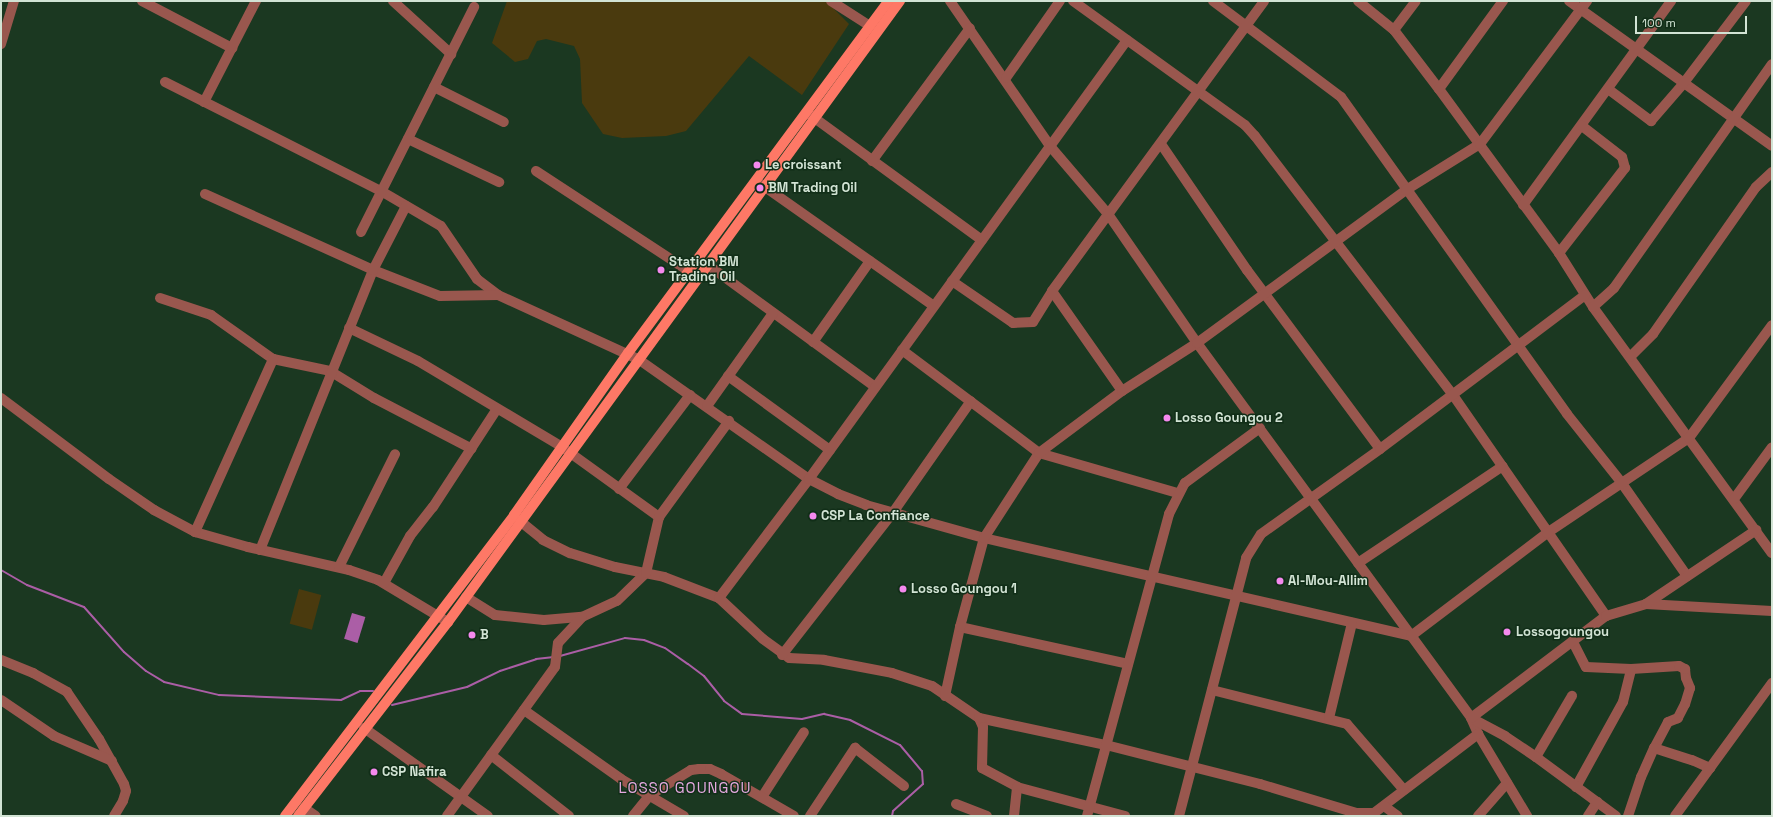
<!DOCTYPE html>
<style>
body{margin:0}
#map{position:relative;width:1773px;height:817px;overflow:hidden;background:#1b3821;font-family:"Space Grotesk",sans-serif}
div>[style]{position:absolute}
.green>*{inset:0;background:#4a3a0e;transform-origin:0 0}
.water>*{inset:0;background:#ab5ea6;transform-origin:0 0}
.stream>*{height:2px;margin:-1px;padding:0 1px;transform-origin:1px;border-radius:1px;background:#ab5ea6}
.minor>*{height:10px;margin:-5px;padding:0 5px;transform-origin:5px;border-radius:5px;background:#99574e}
.major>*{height:10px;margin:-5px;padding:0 5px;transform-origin:5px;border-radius:5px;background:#fe7866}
.dots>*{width:11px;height:11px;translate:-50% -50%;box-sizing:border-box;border:2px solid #112e18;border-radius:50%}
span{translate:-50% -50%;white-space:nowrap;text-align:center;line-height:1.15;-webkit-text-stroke:3px #112e18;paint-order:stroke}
.poi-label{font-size:13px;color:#d2e3d4;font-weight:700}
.left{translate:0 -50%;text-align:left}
.quarter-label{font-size:15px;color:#e5a9e0;letter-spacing:1px}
.frame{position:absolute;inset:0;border:2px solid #d2e3d4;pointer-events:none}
.scale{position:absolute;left:1635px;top:16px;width:112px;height:18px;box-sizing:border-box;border:2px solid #d2e3d4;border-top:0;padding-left:5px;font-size:12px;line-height:14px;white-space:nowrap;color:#d2e3d4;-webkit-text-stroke:3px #112e18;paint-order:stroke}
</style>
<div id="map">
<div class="green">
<div style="clip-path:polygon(507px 1px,826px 1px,849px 24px,802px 95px,749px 56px,686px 131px,666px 136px,622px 138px,603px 134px,582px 103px,580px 59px,574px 46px,546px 39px,537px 41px,528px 59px,515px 62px,492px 43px)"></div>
<div style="left:299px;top:589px;width:23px;height:36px;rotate:15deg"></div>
</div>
<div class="water">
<div style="left:352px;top:613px;width:14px;height:27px;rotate:17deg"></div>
</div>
<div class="stream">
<div style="left:1px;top:570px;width:30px;rotate:30deg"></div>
<div style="left:27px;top:585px;width:61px;rotate:21.1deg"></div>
<div style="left:84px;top:607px;width:60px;rotate:48.4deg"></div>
<div style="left:124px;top:652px;width:29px;rotate:41deg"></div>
<div style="left:146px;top:671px;width:21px;rotate:31deg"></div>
<div style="left:164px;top:682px;width:57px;rotate:13.3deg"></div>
<div style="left:219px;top:695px;width:122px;rotate:2.3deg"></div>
<div style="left:341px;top:700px;width:21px;rotate:-25deg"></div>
<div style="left:360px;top:691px;width:13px"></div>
<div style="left:560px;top:656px;width:67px;rotate:-15.5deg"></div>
<div style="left:625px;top:638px;width:19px;rotate:6deg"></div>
<div style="left:644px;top:640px;width:22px;rotate:21deg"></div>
<div style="left:665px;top:648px;width:28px;rotate:35deg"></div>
<div style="left:688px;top:664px;width:20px;rotate:37deg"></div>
<div style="left:704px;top:676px;width:32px;rotate:51deg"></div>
<div style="left:724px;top:701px;width:22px;rotate:36deg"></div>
<div style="left:742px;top:714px;width:60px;rotate:4.8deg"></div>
<div style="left:802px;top:719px;width:23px;rotate:-13deg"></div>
<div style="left:824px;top:714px;width:27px;rotate:13deg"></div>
<div style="left:850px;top:720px;width:56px;rotate:26.6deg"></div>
<div style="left:900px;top:745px;width:34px;rotate:50deg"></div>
<div style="left:922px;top:771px;width:13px;rotate:86deg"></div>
<div style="left:923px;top:784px;width:40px;rotate:138deg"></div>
<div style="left:893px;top:811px;width:5px;rotate:101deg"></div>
<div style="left:392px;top:705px;width:77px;rotate:-13.5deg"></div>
<div style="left:467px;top:687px;width:37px;rotate:-26deg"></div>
<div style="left:500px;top:671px;width:38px;rotate:-18deg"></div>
<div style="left:536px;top:659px;width:18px;rotate:-6deg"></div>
</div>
<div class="minor">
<div style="left:142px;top:1px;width:102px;rotate:27.6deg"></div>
<div style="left:393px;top:1px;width:79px;rotate:42.4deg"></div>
<div style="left:831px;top:1px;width:46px;rotate:32.7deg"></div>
<div style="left:950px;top:1px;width:176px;rotate:55.4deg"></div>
<div style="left:1050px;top:146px;width:89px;rotate:49.5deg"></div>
<div style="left:1108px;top:214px;width:157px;rotate:55.4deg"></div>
<div style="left:1197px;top:343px;width:464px;rotate:53.8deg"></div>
<div style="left:1471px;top:718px;width:17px;rotate:66deg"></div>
<div style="left:1478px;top:734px;width:96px;rotate:59.1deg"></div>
<div style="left:1073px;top:1px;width:212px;rotate:35.8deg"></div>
<div style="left:1245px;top:125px;width:15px;rotate:48deg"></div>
<div style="left:1255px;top:136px;width:326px;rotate:52.6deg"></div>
<div style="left:1453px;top:395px;width:269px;rotate:55.3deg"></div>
<div style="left:1213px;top:1px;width:160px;rotate:36.9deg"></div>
<div style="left:1341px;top:97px;width:389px;rotate:54.5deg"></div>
<div style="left:1567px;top:414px;width:87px;rotate:51.5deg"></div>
<div style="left:1621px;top:482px;width:115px;rotate:54.9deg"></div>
<div style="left:1358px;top:1px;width:46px;rotate:38.9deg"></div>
<div style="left:1394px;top:30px;width:74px;rotate:52.7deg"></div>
<div style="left:1439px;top:89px;width:203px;rotate:53.8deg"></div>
<div style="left:1559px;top:253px;width:64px;rotate:57.8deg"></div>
<div style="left:1593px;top:307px;width:304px;rotate:54deg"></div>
<div style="left:1569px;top:1px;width:249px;rotate:35.5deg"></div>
<div style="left:1394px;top:30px;width:36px;rotate:-53deg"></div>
<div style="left:1px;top:44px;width:45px;rotate:-73.2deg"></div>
<div style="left:1006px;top:78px;width:94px;rotate:-55deg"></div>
<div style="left:165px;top:82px;width:242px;rotate:26.8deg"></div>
<div style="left:381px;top:191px;width:69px;rotate:30.3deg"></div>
<div style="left:441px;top:226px;width:64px;rotate:55.8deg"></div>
<div style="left:477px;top:279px;width:26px;rotate:37deg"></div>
<div style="left:498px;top:295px;width:154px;rotate:24.6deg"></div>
<div style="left:638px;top:359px;width:209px;rotate:35.1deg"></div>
<div style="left:809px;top:479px;width:33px;rotate:27deg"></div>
<div style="left:838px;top:494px;width:30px;rotate:21deg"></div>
<div style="left:866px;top:505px;width:123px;rotate:15.6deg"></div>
<div style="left:984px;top:538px;width:438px;rotate:12.9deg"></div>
<div style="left:434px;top:87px;width:78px;rotate:26.6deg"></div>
<div style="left:1439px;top:89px;width:109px;rotate:-54deg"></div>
<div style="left:1608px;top:89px;width:54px;rotate:36.7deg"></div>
<div style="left:1651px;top:121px;width:49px;rotate:-49.1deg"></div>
<div style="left:1683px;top:84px;width:104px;rotate:-52.8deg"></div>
<div style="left:204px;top:102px;width:114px;rotate:-62.8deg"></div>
<div style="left:809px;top:114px;width:214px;rotate:36.1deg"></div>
<div style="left:408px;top:139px;width:101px;rotate:25.3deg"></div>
<div style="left:1161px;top:144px;width:153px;rotate:55.7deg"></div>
<div style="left:1247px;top:270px;width:223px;rotate:53.4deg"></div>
<div style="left:872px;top:161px;width:165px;rotate:-53.6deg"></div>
<div style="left:536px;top:171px;width:183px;rotate:33.2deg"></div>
<div style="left:758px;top:182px;width:215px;rotate:35.2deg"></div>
<div style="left:205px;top:194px;width:184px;rotate:24.3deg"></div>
<div style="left:373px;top:270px;width:72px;rotate:21.2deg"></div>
<div style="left:440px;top:296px;width:58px;rotate:-1deg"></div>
<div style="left:1523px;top:205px;width:252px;rotate:-54deg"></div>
<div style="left:361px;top:232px;width:252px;rotate:-63.3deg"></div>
<div style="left:1559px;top:253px;width:108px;rotate:-52.2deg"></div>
<div style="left:1625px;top:168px;width:11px;rotate:-105deg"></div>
<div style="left:1622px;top:157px;width:51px;rotate:-142.2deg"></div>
<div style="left:708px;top:265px;width:207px;rotate:36.1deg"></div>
<div style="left:952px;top:281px;width:74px;rotate:34.5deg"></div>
<div style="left:1013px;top:323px;width:20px;rotate:-3deg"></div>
<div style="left:1033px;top:322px;width:36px;rotate:-58deg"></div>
<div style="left:1052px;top:291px;width:359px;rotate:-53.8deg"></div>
<div style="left:1052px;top:291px;width:122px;rotate:55deg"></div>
<div style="left:160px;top:298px;width:54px;rotate:18.4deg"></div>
<div style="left:211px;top:315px;width:76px;rotate:35.4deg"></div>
<div style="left:273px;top:359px;width:58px;rotate:11.9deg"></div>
<div style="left:330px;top:371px;width:52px;rotate:31.5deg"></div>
<div style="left:374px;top:398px;width:110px;rotate:27.5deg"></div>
<div style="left:1593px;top:307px;width:28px;rotate:-42deg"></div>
<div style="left:1614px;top:288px;width:274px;rotate:-54.8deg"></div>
<div style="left:349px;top:328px;width:76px;rotate:25.6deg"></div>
<div style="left:418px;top:361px;width:168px;rotate:30.8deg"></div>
<div style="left:562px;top:447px;width:120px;rotate:35.8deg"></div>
<div style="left:813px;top:342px;width:99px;rotate:-54.9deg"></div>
<div style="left:902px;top:350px;width:171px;rotate:36.9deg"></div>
<div style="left:1039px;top:453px;width:145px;rotate:16.1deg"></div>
<div style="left:1630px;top:357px;width:33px;rotate:-45deg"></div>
<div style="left:1653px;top:334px;width:179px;rotate:-55deg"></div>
<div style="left:1756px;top:187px;width:22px;rotate:-43deg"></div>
<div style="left:728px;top:376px;width:126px;rotate:36deg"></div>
<div style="left:1px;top:398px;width:135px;rotate:36.9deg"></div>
<div style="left:109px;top:479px;width:55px;rotate:34.6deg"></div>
<div style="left:154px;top:510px;width:47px;rotate:28.2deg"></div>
<div style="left:195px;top:532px;width:55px;rotate:15.8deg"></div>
<div style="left:248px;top:547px;width:104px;rotate:12.8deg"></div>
<div style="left:349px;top:570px;width:31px;rotate:19deg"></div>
<div style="left:378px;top:580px;width:82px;rotate:31deg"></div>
<div style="left:707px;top:406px;width:114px;rotate:-54.6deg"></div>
<div style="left:619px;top:489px;width:118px;rotate:-52.9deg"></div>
<div style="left:1734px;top:499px;width:64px;rotate:-53.8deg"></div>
<div style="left:515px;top:517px;width:36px;rotate:39deg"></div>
<div style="left:543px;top:540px;width:30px;rotate:26deg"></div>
<div style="left:570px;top:553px;width:47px;rotate:17.3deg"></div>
<div style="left:615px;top:567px;width:50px;rotate:11.5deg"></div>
<div style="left:664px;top:577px;width:59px;rotate:20.9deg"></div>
<div style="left:719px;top:598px;width:149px;rotate:-52.9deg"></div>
<div style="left:809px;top:479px;width:542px;rotate:-54.08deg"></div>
<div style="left:195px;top:532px;width:190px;rotate:-65.7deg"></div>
<div style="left:260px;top:550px;width:302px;rotate:-68deg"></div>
<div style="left:373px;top:270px;width:72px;rotate:-62.7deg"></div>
<div style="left:1358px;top:563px;width:174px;rotate:-33.8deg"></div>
<div style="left:339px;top:567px;width:126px;rotate:-63.6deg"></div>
<div style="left:384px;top:583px;width:54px;rotate:-61deg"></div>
<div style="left:410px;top:536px;width:37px;rotate:-52deg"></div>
<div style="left:433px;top:507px;width:117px;rotate:-56.9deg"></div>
<div style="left:466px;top:597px;width:34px;rotate:32deg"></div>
<div style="left:495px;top:615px;width:49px;rotate:5.8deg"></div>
<div style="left:544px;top:620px;width:38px;rotate:-5deg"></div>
<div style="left:582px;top:617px;width:38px;rotate:-25deg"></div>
<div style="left:617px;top:601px;width:40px;rotate:-44deg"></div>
<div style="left:646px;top:573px;width:57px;rotate:-76.9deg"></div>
<div style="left:659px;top:517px;width:119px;rotate:-53.9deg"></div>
<div style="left:719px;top:598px;width:60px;rotate:43deg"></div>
<div style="left:763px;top:639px;width:32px;rotate:36deg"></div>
<div style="left:789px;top:658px;width:35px;rotate:3deg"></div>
<div style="left:824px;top:660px;width:69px;rotate:10.8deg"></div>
<div style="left:892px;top:673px;width:42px;rotate:18deg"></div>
<div style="left:932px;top:686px;width:57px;rotate:34.2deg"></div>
<div style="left:979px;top:718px;width:130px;rotate:12deg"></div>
<div style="left:1106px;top:745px;width:159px;rotate:14.2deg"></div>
<div style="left:1260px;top:784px;width:100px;rotate:16.8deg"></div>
<div style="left:1356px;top:813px;width:18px"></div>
<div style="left:1374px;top:813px;width:131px;rotate:-37.2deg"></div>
<div style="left:1646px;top:604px;width:126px;rotate:3.2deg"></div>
<div style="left:960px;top:627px;width:172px;rotate:12.4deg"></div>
<div style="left:1411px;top:636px;width:171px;rotate:-37.1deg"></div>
<div style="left:1547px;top:533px;width:171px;rotate:-33.8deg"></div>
<div style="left:1689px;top:438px;width:140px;rotate:-53.7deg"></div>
<div style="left:1573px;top:642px;width:28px;rotate:63deg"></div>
<div style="left:1586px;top:667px;width:45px;rotate:2.5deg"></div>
<div style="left:1631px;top:669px;width:48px;rotate:-3.6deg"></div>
<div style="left:1679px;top:666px;width:7px;rotate:27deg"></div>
<div style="left:1685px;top:669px;width:9px;rotate:84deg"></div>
<div style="left:1686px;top:678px;width:11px;rotate:68deg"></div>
<div style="left:1690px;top:688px;width:17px;rotate:107deg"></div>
<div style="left:1685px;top:704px;width:16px;rotate:117deg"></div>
<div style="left:1678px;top:718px;width:11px;rotate:158deg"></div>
<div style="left:1668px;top:722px;width:30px;rotate:118deg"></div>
<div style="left:1654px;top:748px;width:32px;rotate:114deg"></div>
<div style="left:1641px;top:777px;width:41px;rotate:108.4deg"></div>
<div style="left:782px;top:655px;width:182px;rotate:-52.1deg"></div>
<div style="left:894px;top:511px;width:134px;rotate:-55deg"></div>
<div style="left:1px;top:660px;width:35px;rotate:22deg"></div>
<div style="left:33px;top:673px;width:39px;rotate:29deg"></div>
<div style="left:67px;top:692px;width:57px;rotate:55.8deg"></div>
<div style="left:99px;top:739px;width:51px;rotate:60.9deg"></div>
<div style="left:124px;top:784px;width:7px;rotate:74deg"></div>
<div style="left:126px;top:791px;width:10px;rotate:107deg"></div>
<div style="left:123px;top:801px;width:17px;rotate:121deg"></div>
<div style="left:1212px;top:690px;width:139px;rotate:14.1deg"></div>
<div style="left:1347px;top:724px;width:87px;rotate:49.2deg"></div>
<div style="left:945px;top:696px;width:71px;rotate:-77.7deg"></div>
<div style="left:960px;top:627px;width:92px;rotate:-74.9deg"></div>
<div style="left:984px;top:538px;width:101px;rotate:-57.1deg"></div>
<div style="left:1039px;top:453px;width:104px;rotate:-36.8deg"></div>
<div style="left:1122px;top:391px;width:89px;rotate:-32.6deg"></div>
<div style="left:1197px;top:343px;width:259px;rotate:-36.2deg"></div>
<div style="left:1406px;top:190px;width:87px;rotate:-31.9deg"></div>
<div style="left:1480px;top:144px;width:179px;rotate:-53.2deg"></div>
<div style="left:1px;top:700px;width:64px;rotate:34.2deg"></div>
<div style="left:54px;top:736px;width:63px;rotate:23.3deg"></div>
<div style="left:524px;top:710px;width:119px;rotate:35.4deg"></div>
<div style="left:621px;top:779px;width:73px;rotate:30.4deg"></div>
<div style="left:979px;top:718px;width:10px;rotate:66deg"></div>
<div style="left:983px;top:727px;width:41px;rotate:91.4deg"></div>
<div style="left:982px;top:768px;width:40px;rotate:28deg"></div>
<div style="left:1017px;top:787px;width:112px;rotate:15deg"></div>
<div style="left:1329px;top:718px;width:98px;rotate:-76.4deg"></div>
<div style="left:364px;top:728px;width:152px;rotate:35.4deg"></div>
<div style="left:1654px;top:748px;width:40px;rotate:18deg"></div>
<div style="left:1692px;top:760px;width:20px;rotate:24deg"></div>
<div style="left:491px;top:755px;width:99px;rotate:38deg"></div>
<div style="left:1536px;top:757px;width:71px;rotate:-59.5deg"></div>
<div style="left:1576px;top:787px;width:97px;rotate:-61.1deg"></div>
<div style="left:1623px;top:702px;width:34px;rotate:-76deg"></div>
<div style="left:762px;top:797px;width:77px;rotate:-57.1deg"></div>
<div style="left:956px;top:804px;width:33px;rotate:21deg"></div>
<div style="left:1384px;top:806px;width:17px;rotate:36deg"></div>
<div style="left:304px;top:808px;width:14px;rotate:34deg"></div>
<div style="left:447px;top:816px;width:184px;rotate:-54.1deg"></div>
<div style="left:555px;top:667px;width:24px;rotate:-83deg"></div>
<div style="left:558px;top:643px;width:35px;rotate:-47deg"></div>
<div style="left:633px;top:816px;width:27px;rotate:-51deg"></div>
<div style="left:650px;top:795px;width:48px;rotate:-31.4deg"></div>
<div style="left:691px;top:770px;width:8px;rotate:-7deg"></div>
<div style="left:699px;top:769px;width:11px"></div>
<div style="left:710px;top:769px;width:12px;rotate:24deg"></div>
<div style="left:721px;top:774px;width:84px;rotate:29.9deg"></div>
<div style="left:810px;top:816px;width:82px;rotate:-56.5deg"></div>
<div style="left:855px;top:748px;width:62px;rotate:37.8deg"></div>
<div style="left:1014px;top:816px;width:29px;rotate:-84deg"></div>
<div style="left:1087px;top:816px;width:313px;rotate:-74.8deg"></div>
<div style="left:1169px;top:514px;width:35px;rotate:-63deg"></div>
<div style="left:1185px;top:483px;width:93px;rotate:-36.3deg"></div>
<div style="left:1179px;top:816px;width:267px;rotate:-75.4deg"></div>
<div style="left:1246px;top:558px;width:28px;rotate:-58deg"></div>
<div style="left:1261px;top:534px;width:146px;rotate:-35.5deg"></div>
<div style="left:1380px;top:449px;width:256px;rotate:-36.9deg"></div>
<div style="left:1478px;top:816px;width:44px;rotate:-48.7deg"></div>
<div style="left:1588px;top:816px;width:17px;rotate:-57deg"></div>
<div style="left:1616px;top:816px;width:99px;rotate:-143.6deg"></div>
<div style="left:1536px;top:757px;width:37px;rotate:-146deg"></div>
<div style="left:1505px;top:736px;width:38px;rotate:-152deg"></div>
<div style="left:1471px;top:718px;width:169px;rotate:-37.1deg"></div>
<div style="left:1606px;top:616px;width:42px;rotate:-16.7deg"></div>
<div style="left:1646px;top:604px;width:133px;rotate:-33.9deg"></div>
<div style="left:1675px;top:816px;width:165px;rotate:-53.9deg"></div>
</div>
<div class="major">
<div style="left:285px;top:816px;width:378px;rotate:-52.7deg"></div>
<div style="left:514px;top:515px;width:198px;rotate:-54.9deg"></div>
<div style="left:628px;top:353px;width:438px;rotate:-53.5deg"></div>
<div style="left:298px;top:816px;width:245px;rotate:-52.3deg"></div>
<div style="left:448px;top:622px;width:768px;rotate:-53.95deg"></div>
</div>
<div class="dots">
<div style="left:757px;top:165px;background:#f589ee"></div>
<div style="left:760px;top:188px;background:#f589ee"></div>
<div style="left:661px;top:270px;background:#f589ee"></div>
<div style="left:1167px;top:418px;background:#f589ee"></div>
<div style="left:813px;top:516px;background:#f589ee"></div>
<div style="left:1280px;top:581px;background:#f589ee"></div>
<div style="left:903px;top:589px;background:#f589ee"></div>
<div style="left:1507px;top:632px;background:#f589ee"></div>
<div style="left:472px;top:635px;background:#f589ee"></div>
<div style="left:374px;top:772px;background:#f589ee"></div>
</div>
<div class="poi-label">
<span class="left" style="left:765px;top:165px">Le croissant</span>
<span class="left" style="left:768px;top:188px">BM Trading Oil</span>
<span class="left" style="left:669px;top:270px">Station BM<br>Trading Oil</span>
<span class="left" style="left:1175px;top:418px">Losso Goungou 2</span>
<span class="left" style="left:821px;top:516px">CSP La Confiance</span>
<span class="left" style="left:1288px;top:581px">Al-Mou-Allim</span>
<span class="left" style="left:911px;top:589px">Losso Goungou 1</span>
<span class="left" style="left:1516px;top:632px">Lossogoungou</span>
<span class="left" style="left:480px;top:635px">B</span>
<span class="left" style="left:382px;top:772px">CSP Nafira</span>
</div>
<div class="quarter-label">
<span style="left:685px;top:788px">LOSSO GOUNGOU</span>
</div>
<div class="frame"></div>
<div class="scale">100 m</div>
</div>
